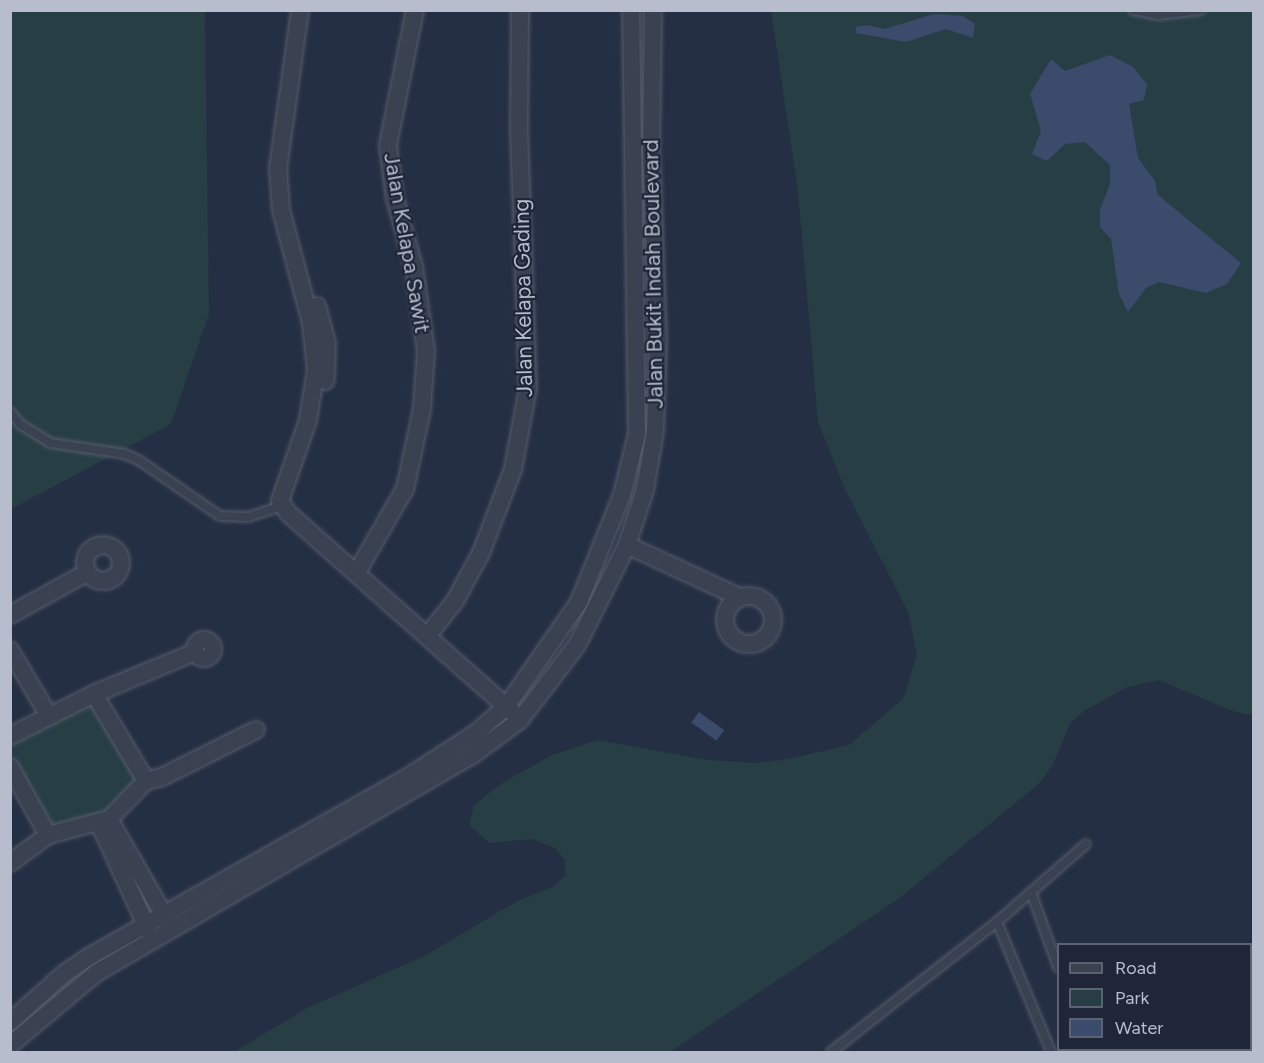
<!DOCTYPE html>
<style>
body{margin:0}
#map{position:relative;width:1264px;height:1063px;overflow:hidden;background:#252f43;font-family:Figtree,sans-serif}
div>[style]{position:absolute}
.green>*{inset:0;background:#273e44}
.water>*{inset:0;background:#3a4b6c;transform-origin:0 0}
.roads{filter:drop-shadow(0 0 2px #555c6d) drop-shadow(0 0 2px #555c6d)}
.service>*{height:8px;margin:-4px;padding:0 4px;transform-origin:4px;border-radius:4px;background:#3a4252}
.minor>*{height:16px;margin:-8px;padding:0 8px;transform-origin:8px;border-radius:8px;background:#3a4252}
.minor>.ring{margin:-8px;padding:0;box-sizing:content-box;background:none;border:16px solid #3a4252;border-radius:50%}
span{translate:-50% -50%;white-space:nowrap;text-align:center;line-height:1.15;-webkit-text-stroke:4.5px #1e2638;paint-order:stroke}
.street-label{font-size:22px;color:#b7bdcc}
.frame{position:absolute;inset:0;border:12px solid #b7bdcc;pointer-events:none}
.legend{position:absolute;left:1057px;top:943px;width:195px;height:108px;box-sizing:border-box;background:#1e2638;border:2px solid #5b6273;margin:0;padding:8px 10px;list-style:none;font-size:18px;color:#b7bdcc}
.legend li{display:flex;align-items:center;gap:12px;height:30px}
.legend b{width:30px;border:2px solid #5b6273}
</style>
<div id="map">
<div class="green">
<div style="clip-path:polygon(11px 11px,205px 11px,209px 314px,171px 424px,11px 509px)"></div>
<div style="clip-path:polygon(771px 11px,1253px 11px,1253px 713px,1247px 715px,1230px 710px,1159px 680px,1125px 688px,1084px 711px,1070px 724px,1053px 764px,1041px 782px,897px 900px,670px 1052px,234px 1052px,307px 1008px,424px 956px,516px 902px,552px 887px,565px 876px,565px 860px,555px 848px,531px 839px,489px 843px,469px 825px,474px 805px,502px 783px,552px 755px,598px 740px,707px 760px,756px 763px,788px 759px,849px 745px,903px 699px,917px 655px,908px 612px,844px 487px,818px 422px,798px 191px)"></div>
<div style="clip-path:polygon(95px 695px,145px 792px,107px 816px,50px 832px,11px 763px,10px 737px)"></div>
</div>
<div class="water">
<div style="clip-path:polygon(934px 14px,963px 16px,975px 24px,973px 38px,946px 29px,906px 42px,856px 33px,856px 27px,868px 25px,884px 29px)"></div>
<div style="clip-path:polygon(1110px 55px,1133px 67px,1147px 84px,1144px 100px,1129px 104px,1138px 158px,1155px 181px,1158px 195px,1241px 263px,1227px 284px,1206px 293px,1159px 282px,1146px 288px,1128px 312px,1119px 294px,1111px 239px,1100px 227px,1100px 210px,1110px 184px,1110px 165px,1085px 142px,1065px 144px,1047px 161px,1032px 154px,1041px 131px,1030px 94px,1051px 59px,1065px 71px)"></div>
<div style="left:699px;top:712px;width:31px;height:13px;rotate:36deg"></div>
</div>
<div class="roads">
<div class="service">
<div style="left:1133px;top:10px;width:26px;rotate:11deg"></div>
<div style="left:1159px;top:15px;width:42px;rotate:-6.8deg"></div>
<div style="left:10px;top:412px;width:16px;rotate:50deg"></div>
<div style="left:20px;top:424px;width:36px;rotate:32deg"></div>
<div style="left:50px;top:443px;width:76px;rotate:8.3deg"></div>
<div style="left:125px;top:454px;width:17px;rotate:25deg"></div>
<div style="left:140px;top:461px;width:97px;rotate:34.5deg"></div>
<div style="left:220px;top:516px;width:28px;rotate:2deg"></div>
<div style="left:248px;top:517px;width:38px;rotate:-18deg"></div>
<div style="left:1031px;top:892px;width:80px;rotate:70.2deg"></div>
<div style="left:997px;top:922px;width:141px;rotate:67.4deg"></div>
<div style="left:1089px;top:1050px;width:2px;rotate:63deg"></div>
<div style="left:831px;top:1052px;width:211px;rotate:-38.1deg"></div>
<div style="left:997px;top:922px;width:118px;rotate:-41.2deg"></div>
</div>
<div class="minor">
<div style="left:300px;top:10px;width:160px;rotate:97.9deg"></div>
<div style="left:278px;top:168px;width:42px;rotate:85.9deg"></div>
<div style="left:281px;top:210px;width:117px;rotate:75.1deg"></div>
<div style="left:311px;top:323px;width:47px;rotate:83.9deg"></div>
<div style="left:316px;top:370px;width:51px;rotate:99.1deg"></div>
<div style="left:308px;top:420px;width:86px;rotate:109.1deg"></div>
<div style="left:280px;top:501px;width:14px;rotate:56deg"></div>
<div style="left:288px;top:513px;width:301px;rotate:41.6deg"></div>
<div style="left:317px;top:306px;width:38px;rotate:75deg"></div>
<div style="left:327px;top:343px;width:38px;rotate:92deg"></div>
<div class="ring" style="left:85px;top:545px;width:20px;height:20px"></div>
<div style="left:627px;top:545px;width:123px;rotate:24.9deg"></div>
<div style="left:357px;top:572px;width:96px;rotate:-60deg"></div>
<div style="left:405px;top:489px;width:82px;rotate:-78deg"></div>
<div style="left:422px;top:409px;width:58px;rotate:-86.1deg"></div>
<div style="left:426px;top:351px;width:85px;rotate:-98.1deg"></div>
<div style="left:414px;top:267px;width:71px;rotate:-105.6deg"></div>
<div style="left:395px;top:199px;width:54px;rotate:-97.4deg"></div>
<div style="left:388px;top:145px;width:138px;rotate:-78.7deg"></div>
<div class="ring" style="left:725px;top:596px;width:32px;height:32px"></div>
<div style="left:10px;top:615px;width:89px;rotate:-28.9deg"></div>
<div style="left:428px;top:635px;width:43px;rotate:-51.5deg"></div>
<div style="left:455px;top:601px;width:55px;rotate:-61.6deg"></div>
<div style="left:481px;top:553px;width:90px;rotate:-69.1deg"></div>
<div style="left:513px;top:469px;width:82px;rotate:-79.5deg"></div>
<div style="left:528px;top:388px;width:259px;rotate:-92deg"></div>
<div style="left:519px;top:129px;width:119px;rotate:-89.5deg"></div>
<div class="ring" style="left:195px;top:640px;width:2px;height:2px"></div>
<div style="left:10px;top:650px;width:77px;rotate:59.4deg"></div>
<div style="left:94px;top:694px;width:101px;rotate:59.1deg"></div>
<div style="left:10px;top:736px;width:94px;rotate:-26.6deg"></div>
<div style="left:94px;top:694px;width:109px;rotate:-22.6deg"></div>
<div style="left:10px;top:767px;width:78px;rotate:60.8deg"></div>
<div style="left:109px;top:819px;width:119px;rotate:60.2deg"></div>
<div style="left:99px;top:823px;width:119px;rotate:65.2deg"></div>
<div style="left:10px;top:863px;width:47px;rotate:-36.4deg"></div>
<div style="left:48px;top:835px;width:63px;rotate:-14.7deg"></div>
<div style="left:109px;top:819px;width:53px;rotate:-45.8deg"></div>
<div style="left:146px;top:781px;width:16px;rotate:-14deg"></div>
<div style="left:162px;top:777px;width:105px;rotate:-26.6deg"></div>
<div style="left:10px;top:1022px;width:74px;rotate:-41.7deg"></div>
<div style="left:65px;top:973px;width:32px;rotate:-34deg"></div>
<div style="left:92px;top:955px;width:363px;rotate:-29.4deg"></div>
<div style="left:408px;top:777px;width:81px;rotate:-32.9deg"></div>
<div style="left:476px;top:733px;width:40px;rotate:-41deg"></div>
<div style="left:506px;top:707px;width:128px;rotate:-55.2deg"></div>
<div style="left:579px;top:602px;width:115px;rotate:-68.1deg"></div>
<div style="left:622px;top:495px;width:63px;rotate:-76.2deg"></div>
<div style="left:637px;top:434px;width:424px;rotate:-90.8deg"></div>
<div style="left:10px;top:1045px;width:112px;rotate:-39.9deg"></div>
<div style="left:96px;top:973px;width:433px;rotate:-30.1deg"></div>
<div style="left:471px;top:756px;width:61px;rotate:-36.3deg"></div>
<div style="left:520px;top:720px;width:94px;rotate:-52.8deg"></div>
<div style="left:577px;top:645px;width:112px;rotate:-63.4deg"></div>
<div style="left:627px;top:545px;width:58px;rotate:-71.9deg"></div>
<div style="left:645px;top:490px;width:60px;rotate:-80.4deg"></div>
<div style="left:655px;top:431px;width:91px;rotate:-88.1deg"></div>
<div style="left:658px;top:340px;width:192px;rotate:-92.1deg"></div>
<div style="left:651px;top:148px;width:138px;rotate:-89.2deg"></div>
<div style="left:1240px;top:1052px;width:7px;rotate:-16deg"></div>
</div>
</div>
<div class="street-label">
<span style="left:407px;top:243px;rotate:80deg">Jalan Kelapa Sawit</span>
<span style="left:653px;top:274px;rotate:-91deg">Jalan Bukit Indah Boulevard</span>
<span style="left:523px;top:298px;rotate:-91deg">Jalan Kelapa Gading</span>
</div>
<div class="frame"></div>
<ul class="legend">
<li><b style="height:8px;background:#3a4252"></b>Road</li>
<li><b style="height:16px;background:#273e44"></b>Park</li>
<li><b style="height:16px;background:#3a4b6c"></b>Water</li>
</ul>
</div>
